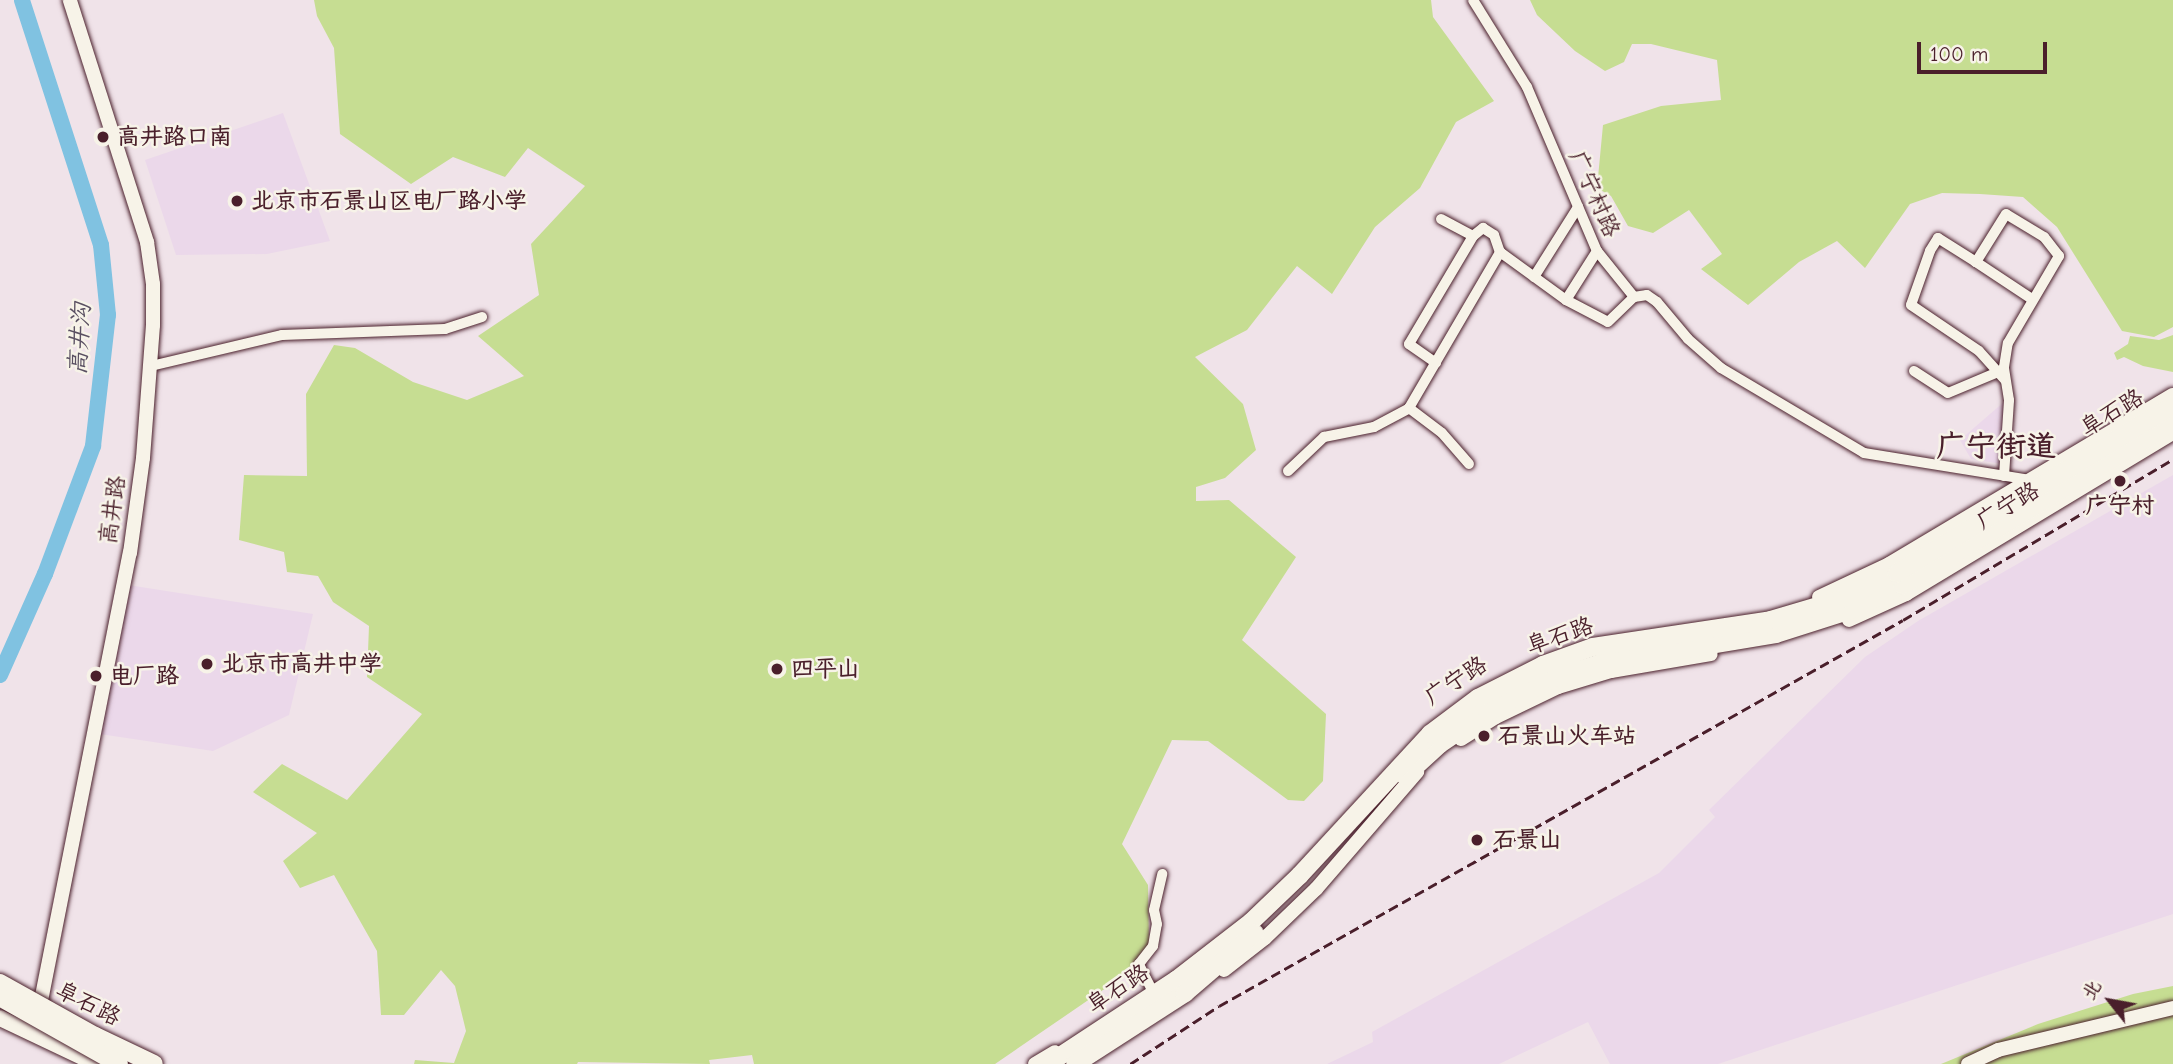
<!DOCTYPE html>
<meta charset="utf-8">
<style>
body{margin:0}
#map{position:relative;width:2173px;height:1064px;overflow:hidden;background:#f0e3e9;font-family:"Comic Neue","LXGW WenKai TC",sans-serif}
div>[style]{position:absolute}
.built>*{inset:0;background:#ebd8ea}
.green>*{inset:0;background:#c6dd92}
.river>*{height:16px;margin:-8px;padding:0 8px;transform-origin:8px;border-radius:8px;background:#80c2e1}
.roads{filter:drop-shadow(0 0 2px #4a1f2b) drop-shadow(0 0 2px #4a1f2b)}
.street>*{height:10px;margin:-5px;padding:0 5px;transform-origin:5px;border-radius:5px;background:#f7f3e8}
.secondary>*{height:14px;margin:-7px;padding:0 7px;transform-origin:7px;border-radius:7px;background:#f7f3e8}
.primary>*{height:16px;margin:-8px;padding:0 8px;transform-origin:8px;border-radius:8px;background:#f7f3e8}
.highway>*{height:18px;margin:-9px;padding:0 9px;transform-origin:9px;border-radius:9px;background:#f7f3e8}
.rail>*{height:2.5px;margin-top:-1.25px;transform-origin:0;background:repeating-linear-gradient(90deg,#4a1f2b 0 10px,transparent 0 15px)}
.bridges{filter:drop-shadow(0 0 2px #4a1f2b) drop-shadow(0 0 2px #4a1f2b)}
.highway-bridge>*{height:18px;margin:-9px;padding:0 9px;transform-origin:9px;border-radius:9px;background:#f7f3e8}
.dots>*{width:19px;height:19px;translate:-50% -50%;box-sizing:border-box;border:4px solid #f7f3e8;border-radius:50%}
span{translate:-50% -50%;white-space:nowrap;text-align:center;line-height:1.15;-webkit-text-stroke:5px #f7f3e8;paint-order:stroke}
.poi-label{font-size:23px;color:#4a1f2b;font-weight:700}
.left{translate:0 -50%;text-align:left}
.street-label{font-size:23px;color:#4a1f2b}
.water-label{font-size:24px;color:#5a5062;font-style:italic}
.district-label{font-size:30px;color:#4a1f2b;font-weight:700}
.north{position:absolute;left:2075px;top:966px;width:70px;height:70px;-webkit-text-stroke:5px #f7f3e8;paint-order:stroke;rotate:301deg;font-size:19px;font-weight:700;line-height:28px;text-align:center;color:#4a1f2b}
.north::after{content:'';display:block;margin:auto;width:24px;height:32px;background:#4a1f2b;clip-path:polygon(50% 0,100% 100%,50% 72%,0 100%)}
.scale{position:absolute;left:1917px;top:42px;width:130px;height:32px;box-sizing:border-box;border:4px solid #4a1f2b;border-top:0;padding-left:9px;font-size:21px;line-height:24px;white-space:nowrap;color:#4a1f2b;-webkit-text-stroke:5px #f7f3e8;paint-order:stroke}
</style>
<div id="map">
<div class="built">
<div style="clip-path:polygon(283px 113px,330px 241px,267px 254px,176px 255px,145px 160px)"></div>
<div style="clip-path:polygon(2005px 401px,2002px 464px,1971px 459px,1960px 440px)"></div>
<div style="clip-path:polygon(2173px 475px,2173px 914px,1718px 1064px,1610px 1064px,1588px 1022px,1499px 1064px,1327px 1064px,1373px 1042px,1372px 1032px,1659px 873px,1715px 817px,1709px 810px,1865px 657px,1918px 621px)"></div>
<div style="clip-path:polygon(128px 585px,313px 614px,289px 715px,213px 751px,100px 734px)"></div>
</div>
<div class="green">
<div style="clip-path:polygon(314px 0,1431px 0,1433px 17px,1494px 101px,1456px 122px,1420px 188px,1375px 227px,1332px 294px,1297px 266px,1247px 330px,1195px 357px,1243px 404px,1256px 450px,1225px 478px,1196px 487px,1196px 501px,1229px 500px,1296px 557px,1242px 640px,1326px 714px,1323px 781px,1304px 801px,1288px 800px,1208px 741px,1172px 740px,1122px 844px,1148px 885px,1149px 944px,1119px 979px,995px 1064px,754px 1064px,752px 1055px,709px 1060px,710px 1064px,578px 1062px,577px 1064px,414px 1064px,415px 1060px,454px 1063px,466px 1031px,455px 986px,441px 970px,404px 1015px,381px 1015px,377px 951px,334px 875px,300px 888px,283px 861px,317px 833px,253px 792px,282px 764px,347px 800px,422px 714px,367px 677px,369px 626px,333px 602px,318px 576px,287px 572px,284px 552px,239px 540px,244px 475px,307px 476px,306px 394px,334px 345px,355px 348px,413px 382px,467px 400px,524px 376px,478px 336px,539px 295px,531px 244px,585px 186px,528px 148px,505px 177px,453px 157px,411px 184px,340px 134px,334px 48px,317px 16px)"></div>
<div style="clip-path:polygon(1530px 0,2173px 0,2173px 327px,2154px 337px,2122px 331px,2057px 227px,2023px 197px,1980px 194px,1942px 193px,1910px 204px,1865px 268px,1837px 241px,1799px 262px,1748px 305px,1701px 269px,1722px 254px,1689px 210px,1653px 233px,1628px 226px,1611px 196px,1597px 188px,1603px 125px,1661px 106px,1721px 100px,1717px 60px,1651px 44px,1632px 44px,1624px 62px,1605px 71px,1575px 51px,1537px 15px)"></div>
<div style="clip-path:polygon(2173px 335px,2173px 372px,2143px 366px,2124px 357px,2117px 360px,2114px 353px,2128px 344px,2130px 336px,2159px 340px)"></div>
<div style="clip-path:polygon(2173px 986px,2173px 1064px,1941px 1064px,2038px 1024px,2133px 994px)"></div>
</div>
<div class="river">
<div style="left:0;top:675px;width:111px;rotate:-66deg"></div>
<div style="left:45px;top:574px;width:137px;rotate:-69.4deg"></div>
<div style="left:93px;top:446px;width:132px;rotate:-83.5deg"></div>
<div style="left:108px;top:315px;width:70px;rotate:-95.7deg"></div>
<div style="left:101px;top:245px;width:257px;rotate:-107.9deg"></div>
</div>
<div class="roads">
<div class="street">
<div style="left:1473px;top:0;width:102px;rotate:58.2deg"></div>
<div style="left:1527px;top:87px;width:178px;rotate:66.9deg"></div>
<div style="left:1597px;top:251px;width:59px;rotate:51.2deg"></div>
<div style="left:1441px;top:219px;width:36px;rotate:28deg"></div>
<div style="left:1473px;top:236px;width:13px;rotate:-39deg"></div>
<div style="left:1483px;top:228px;width:13px;rotate:32deg"></div>
<div style="left:1494px;top:235px;width:18px;rotate:71deg"></div>
<div style="left:1500px;top:252px;width:82px;rotate:36deg"></div>
<div style="left:1566px;top:300px;width:47px;rotate:27.6deg"></div>
<div style="left:1608px;top:322px;width:36px;rotate:-44deg"></div>
<div style="left:1976px;top:262px;width:45px;rotate:-147.7deg"></div>
<div style="left:1938px;top:238px;width:15px;rotate:122deg"></div>
<div style="left:1930px;top:251px;width:57px;rotate:109.4deg"></div>
<div style="left:1911px;top:305px;width:82px;rotate:34.1deg"></div>
<div style="left:1979px;top:351px;width:39px;rotate:48deg"></div>
<div style="left:1534px;top:277px;width:83px;rotate:-57.8deg"></div>
<div style="left:1634px;top:297px;width:13px;rotate:-9deg"></div>
<div style="left:1647px;top:295px;width:12px;rotate:35deg"></div>
<div style="left:1657px;top:302px;width:48px;rotate:50deg"></div>
<div style="left:1688px;top:339px;width:44px;rotate:41.3deg"></div>
<div style="left:1721px;top:368px;width:166px;rotate:30.7deg"></div>
<div style="left:1864px;top:453px;width:168px;rotate:9.2deg"></div>
<div style="left:1566px;top:300px;width:58px;rotate:-57.7deg"></div>
<div style="left:1436px;top:363px;width:33px;rotate:-145deg"></div>
<div style="left:1409px;top:344px;width:126px;rotate:-59.3deg"></div>
<div style="left:151px;top:366px;width:135px;rotate:-13.3deg"></div>
<div style="left:282px;top:335px;width:163px;rotate:-2.1deg"></div>
<div style="left:445px;top:329px;width:39px;rotate:-18deg"></div>
<div style="left:1914px;top:371px;width:40px;rotate:32.9deg"></div>
<div style="left:1948px;top:393px;width:54px;rotate:-22.8deg"></div>
<div style="left:1409px;top:408px;width:181px;rotate:-59.7deg"></div>
<div style="left:1288px;top:471px;width:50px;rotate:-43.4deg"></div>
<div style="left:1324px;top:437px;width:51px;rotate:-11.3deg"></div>
<div style="left:1374px;top:427px;width:40px;rotate:-28deg"></div>
<div style="left:1409px;top:408px;width:41px;rotate:37.1deg"></div>
<div style="left:1442px;top:433px;width:41px;rotate:48.9deg"></div>
<div style="left:2004px;top:476px;width:76px;rotate:-86.2deg"></div>
<div style="left:2009px;top:400px;width:33px;rotate:-99deg"></div>
<div style="left:2004px;top:367px;width:24px;rotate:-81deg"></div>
<div style="left:2008px;top:343px;width:101px;rotate:-59.6deg"></div>
<div style="left:2059px;top:256px;width:24px;rotate:-128deg"></div>
<div style="left:2044px;top:237px;width:44px;rotate:-148.8deg"></div>
<div style="left:2006px;top:214px;width:57px;rotate:122deg"></div>
<div style="left:1976px;top:262px;width:67px;rotate:33.5deg"></div>
<div style="left:1151px;top:988px;width:27px;rotate:-117deg"></div>
<div style="left:1139px;top:964px;width:23px;rotate:-52deg"></div>
<div style="left:1153px;top:946px;width:22px;rotate:-80deg"></div>
<div style="left:1157px;top:924px;width:14px;rotate:-102deg"></div>
<div style="left:1154px;top:910px;width:37px;rotate:-77deg"></div>
</div>
<div class="secondary">
<div style="left:1819px;top:597px;width:77px;rotate:-25.2deg"></div>
<div style="left:1889px;top:564px;width:330px;rotate:-30.8deg"></div>
<div style="left:1849px;top:620px;width:63px;rotate:-24.5deg"></div>
<div style="left:1906px;top:594px;width:312px;rotate:-31.1deg"></div>
<div style="left:1461px;top:739px;width:41px;rotate:-32.2deg"></div>
<div style="left:1496px;top:717px;width:69px;rotate:-25.8deg"></div>
<div style="left:1558px;top:687px;width:55px;rotate:-16.8deg"></div>
<div style="left:1611px;top:671px;width:101px;rotate:-9.6deg"></div>
<div style="left:1224px;top:970px;width:52px;rotate:-38deg"></div>
<div style="left:1265px;top:938px;width:71px;rotate:-43.9deg"></div>
<div style="left:1316px;top:889px;width:155px;rotate:-49.2deg"></div>
<div style="left:38px;top:1016px;width:472px;rotate:-78.8deg"></div>
<div style="left:130px;top:553px;width:96px;rotate:-82.2deg"></div>
<div style="left:143px;top:458px;width:133px;rotate:-85.7deg"></div>
<div style="left:153px;top:325px;width:41px;rotate:-90deg"></div>
<div style="left:153px;top:284px;width:42px;rotate:-98.1deg"></div>
<div style="left:147px;top:242px;width:254px;rotate:-107.7deg"></div>
<div style="left:1035px;top:1064px;width:23px;rotate:-31deg"></div>
<div style="left:1968px;top:1064px;width:33px;rotate:-25deg"></div>
<div style="left:1998px;top:1050px;width:180px;rotate:-13.5deg"></div>
</div>
<div class="primary">
<div style="left:0;top:1018px;width:107px;rotate:25.4deg"></div>
</div>
<div class="highway">
<div style="left:1405px;top:776px;width:47px;rotate:-42.4deg"></div>
<div style="left:1440px;top:744px;width:57px;rotate:-34.2deg"></div>
<div style="left:1487px;top:712px;width:73px;rotate:-26.9deg"></div>
<div style="left:1552px;top:679px;width:52px;rotate:-18.1deg"></div>
<div style="left:1601px;top:663px;width:177px;rotate:-9.4deg"></div>
<div style="left:1776px;top:634px;width:79px;rotate:-17.7deg"></div>
<div style="left:1851px;top:610px;width:58px;rotate:-25.7deg"></div>
<div style="left:1903px;top:585px;width:315px;rotate:-31deg"></div>
<div style="left:1048px;top:1064px;width:153px;rotate:-33.3deg"></div>
<div style="left:1176px;top:980px;width:95px;rotate:-37.7deg"></div>
<div style="left:1251px;top:922px;width:68px;rotate:-43.8deg"></div>
<div style="left:1300px;top:875px;width:192px;rotate:-47.3deg"></div>
<div style="left:1430px;top:734px;width:60px;rotate:-36.9deg"></div>
<div style="left:1478px;top:698px;width:73px;rotate:-26.9deg"></div>
<div style="left:1543px;top:665px;width:53px;rotate:-19.8deg"></div>
<div style="left:1593px;top:647px;width:180px;rotate:-8.6deg"></div>
<div style="left:1771px;top:620px;width:74px;rotate:-16.5deg"></div>
<div style="left:1842px;top:599px;width:61px;rotate:-25.3deg"></div>
<div style="left:1897px;top:573px;width:323px;rotate:-31.3deg"></div>
<div style="left:1075px;top:1064px;width:131px;rotate:-32.8deg"></div>
<div style="left:1185px;top:993px;width:92px;rotate:-40.6deg"></div>
</div>
</div>
<div class="rail">
<div style="left:1130px;top:1064px;width:106px;rotate:-33.1deg"></div>
<div style="left:1219px;top:1006px;width:785px;rotate:-29.44deg"></div>
<div style="left:1903px;top:620px;width:314px;rotate:-30.8deg"></div>
</div>
<div class="bridges">
<div class="highway-bridge">
<div style="left:0;top:983px;width:109px;rotate:29.2deg"></div>
<div style="left:95px;top:1036px;width:65px;rotate:25.4deg"></div>
<div style="left:3px;top:999px;width:133px;rotate:29.3deg"></div>
</div>
</div>
<div class="dots">
<div style="left:103px;top:137px;background:#4a1f2b"></div>
<div style="left:237px;top:201px;background:#4a1f2b"></div>
<div style="left:2120px;top:481px;background:#4a1f2b"></div>
<div style="left:207px;top:664px;background:#4a1f2b"></div>
<div style="left:777px;top:669px;background:#4a1f2b"></div>
<div style="left:96px;top:676px;background:#4a1f2b"></div>
<div style="left:1484px;top:736px;background:#4a1f2b"></div>
<div style="left:1477px;top:840px;background:#4a1f2b"></div>
</div>
<div class="poi-label">
<span class="left" style="left:117px;top:137px">高井路口南</span>
<span class="left" style="left:251px;top:201px">北京市石景山区电厂路小学</span>
<span style="left:2120px;top:506px">广宁村</span>
<span class="left" style="left:221px;top:664px">北京市高井中学</span>
<span class="left" style="left:791px;top:669px">四平山</span>
<span class="left" style="left:110px;top:676px">电厂路</span>
<span class="left" style="left:1498px;top:736px">石景山火车站</span>
<span class="left" style="left:1493px;top:840px">石景山</span>
</div>
<div class="street-label">
<span style="left:1594px;top:194px;rotate:66deg">广宁村路</span>
<span style="left:2112px;top:413px;rotate:-31deg">阜石路</span>
<span style="left:2008px;top:506px;rotate:-31deg">广宁路</span>
<span style="left:113px;top:510px;rotate:-82deg">高井路</span>
<span style="left:1560px;top:636px;rotate:-19deg">阜石路</span>
<span style="left:1456px;top:681px;rotate:-33deg">广宁路</span>
<span style="left:1118px;top:989px;rotate:-33deg">阜石路</span>
<span style="left:88px;top:1004px;rotate:27deg">阜石路</span>
</div>
<div class="water-label">
<span style="left:80px;top:339px;rotate:-86deg">高井沟</span>
</div>
<div class="district-label">
<span style="left:1996px;top:447px">广宁街道</span>
</div>
<div class="north">北</div>
<div class="scale">100 m</div>
</div>
